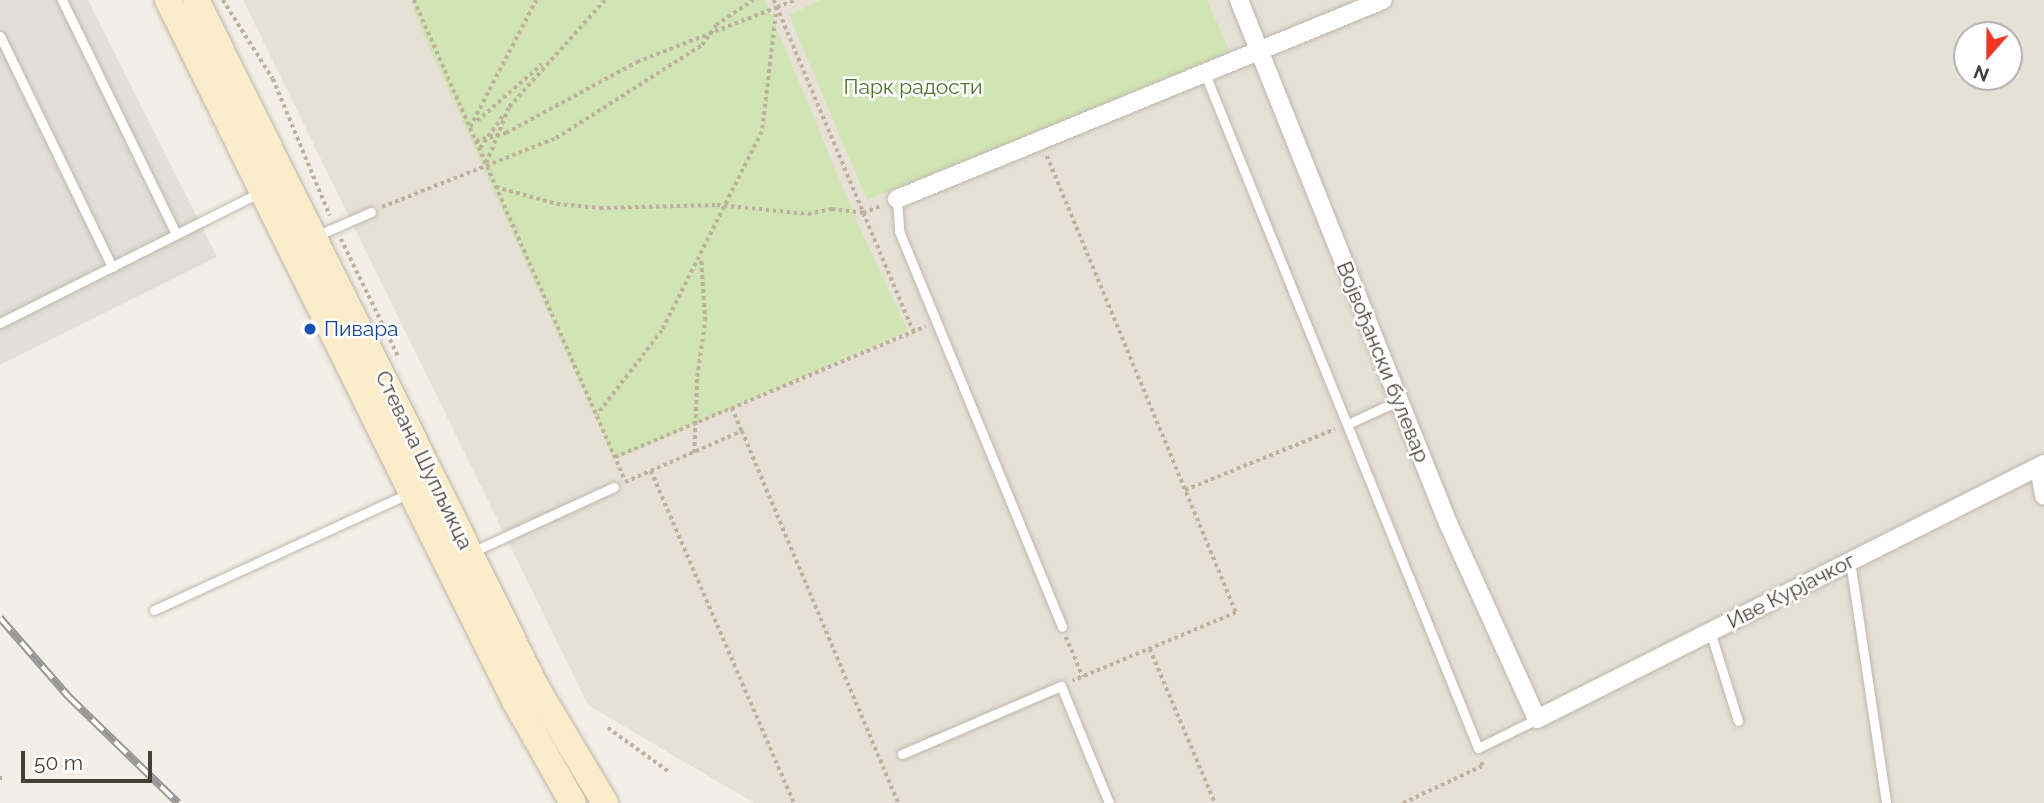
<!DOCTYPE html>
<meta charset="utf-8">
<style>
body{margin:0}
#map{position:relative;width:2044px;height:803px;overflow:hidden;background:#f3efe8;font-family:Raleway,sans-serif}
div>[style]{position:absolute}
.residential>*{inset:0;background:#e6e0d6}
.industrial>*{inset:0;background:#e2ded9}
.green>*{inset:0;background:#d1e4b3}
.path>*{height:3.5px;margin-top:-1.75px;transform-origin:0;background:repeating-linear-gradient(90deg,#beb09d 0 3.5px,transparent 0 7px)}
.roads{filter:drop-shadow(0 0 2px #beb6ab) drop-shadow(0 0 2px #beb6ab)}
.service>*{height:9px;margin:-4.5px;padding:0 4.5px;transform-origin:4.5px;border-radius:4.5px;background:#fff}
.minor>*{height:18px;margin:-9px;padding:0 9px;transform-origin:9px;border-radius:9px;background:#fff}
.secondary>*{height:26px;margin:-13px;padding:0 13px;transform-origin:13px;border-radius:13px;background:#fbecca}
.rail>*{height:8px;margin-top:-4px;transform-origin:0;background:repeating-linear-gradient(90deg,#fff 0 16px,#969696 0 32px);box-sizing:border-box;border-block:2px solid #969696}
.dots>*{width:19px;height:19px;translate:-50% -50%;box-sizing:border-box;border:4px solid #fff;border-radius:50%}
span{translate:-50% -50%;white-space:nowrap;text-align:center;line-height:1.15;-webkit-text-stroke:5px #fff;paint-order:stroke}
.park-label{font-size:21px;color:#4d732e}
.transit-label{font-size:21px;color:#164399}
.left{translate:0 -50%;text-align:left}
.street-label{font-size:21px;color:#453f37}
.north{position:absolute;left:1953px;top:21px;width:70px;height:70px;box-sizing:border-box;background:#fff;border:2px solid #b5b2af;border-radius:50%;rotate:201deg;font-size:19px;font-weight:700;line-height:28px;text-align:center;color:#453f37}
.north::after{content:'';display:block;margin:auto;width:24px;height:32px;background:#eb3726;clip-path:polygon(50% 0,100% 100%,50% 72%,0 100%)}
.scale{position:absolute;left:21px;top:751px;width:131px;height:32px;box-sizing:border-box;border:4px solid #453f37;border-top:0;padding-left:9px;font-size:21px;line-height:24px;white-space:nowrap;color:#453f37;-webkit-text-stroke:5px #fff;paint-order:stroke}
</style>
<div id="map">
<div class="residential">
<div style="clip-path:polygon(evenodd,243px 0,2044px 0,2044px 803px,754px 803px,588px 705px,243px 0,1967px 35px,2009px 35px,2009px 77px,1967px 77px,1967px 35px)"></div>
</div>
<div class="industrial">
<div style="clip-path:polygon(0 0,88px 0,217px 257px,0 365px)"></div>
</div>
<div class="green">
<div style="clip-path:polygon(415px 0,765px 0,858px 224px,908px 331px,614px 460px,414px 13px)"></div>
<div style="clip-path:polygon(821px 0,1207px 0,1230px 52px,867px 200px,789px 15px)"></div>
</div>
<div class="path">
<div style="left:223px;top:0;width:93px;rotate:57.7deg"></div>
<div style="left:273px;top:79px;width:148px;rotate:67.4deg"></div>
<div style="left:414px;top:0;width:524px;rotate:66.27deg"></div>
<div style="left:774px;top:0;width:359px;rotate:67.2deg"></div>
<div style="left:777px;top:7px;width:19px;rotate:-21deg"></div>
<div style="left:477px;top:121px;width:86px;rotate:-41.2deg"></div>
<div style="left:470px;top:127px;width:143px;rotate:-62.5deg"></div>
<div style="left:476px;top:141px;width:31px;rotate:-15deg"></div>
<div style="left:506px;top:133px;width:149px;rotate:-28.5deg"></div>
<div style="left:637px;top:62px;width:150px;rotate:-21.4deg"></div>
<div style="left:777px;top:7px;width:126px;rotate:96.8deg"></div>
<div style="left:762px;top:132px;width:223px;rotate:116.7deg"></div>
<div style="left:662px;top:331px;width:106px;rotate:127.7deg"></div>
<div style="left:480px;top:148px;width:42px;rotate:-54.8deg"></div>
<div style="left:1047px;top:156px;width:495px;rotate:67.5deg"></div>
<div style="left:1236px;top:613px;width:177px;rotate:157.4deg"></div>
<div style="left:486px;top:163px;width:61px;rotate:-67.7deg"></div>
<div style="left:509px;top:107px;width:144px;rotate:-48.1deg"></div>
<div style="left:496px;top:187px;width:63px;rotate:15.6deg"></div>
<div style="left:557px;top:204px;width:43px;rotate:5.3deg"></div>
<div style="left:600px;top:208px;width:117px;rotate:-1.5deg"></div>
<div style="left:717px;top:205px;width:91px;rotate:5.6deg"></div>
<div style="left:808px;top:214px;width:25px;rotate:-12deg"></div>
<div style="left:832px;top:209px;width:31px;rotate:7deg"></div>
<div style="left:863px;top:213px;width:19px;rotate:-21deg"></div>
<div style="left:382px;top:207px;width:187px;rotate:-21.6deg"></div>
<div style="left:556px;top:138px;width:173px;rotate:-32.5deg"></div>
<div style="left:702px;top:45px;width:24px;rotate:-55deg"></div>
<div style="left:716px;top:25px;width:45px;rotate:-34deg"></div>
<div style="left:341px;top:239px;width:132px;rotate:64deg"></div>
<div style="left:732px;top:408px;width:25px;rotate:67deg"></div>
<div style="left:694px;top:453px;width:76px;rotate:-87.7deg"></div>
<div style="left:697px;top:377px;width:57px;rotate:-81.9deg"></div>
<div style="left:705px;top:321px;width:61px;rotate:-93.8deg"></div>
<div style="left:615px;top:457px;width:337px;rotate:-22.8deg"></div>
<div style="left:651px;top:471px;width:361px;rotate:66.7deg"></div>
<div style="left:625px;top:482px;width:128px;rotate:-23.6deg"></div>
<div style="left:742px;top:431px;width:403px;rotate:67.2deg"></div>
<div style="left:1185px;top:490px;width:162px;rotate:-22.1deg"></div>
<div style="left:1066px;top:637px;width:43px;rotate:67deg"></div>
<div style="left:1150px;top:649px;width:167px;rotate:67.1deg"></div>
<div style="left:608px;top:728px;width:74px;rotate:35.6deg"></div>
<div style="left:0;top:778px;width:2px"></div>
<div style="left:1403px;top:803px;width:87px;rotate:-25.1deg"></div>
<div style="left:1482px;top:766px;width:5px;rotate:-101deg"></div>
</div>
<div class="roads">
<div class="service">
<div style="left:62px;top:0;width:260px;rotate:64deg"></div>
<div style="left:0;top:36px;width:257px;rotate:64.1deg"></div>
<div style="left:1205px;top:74px;width:727px;rotate:67.95deg"></div>
<div style="left:1478px;top:748px;width:66px;rotate:-26.2deg"></div>
<div style="left:897px;top:199px;width:32px;rotate:86deg"></div>
<div style="left:899px;top:231px;width:428px;rotate:67.6deg"></div>
<div style="left:316px;top:236px;width:60px;rotate:-23.6deg"></div>
<div style="left:0;top:323px;width:291px;rotate:-26.7deg"></div>
<div style="left:1350px;top:423px;width:53px;rotate:-24.6deg"></div>
<div style="left:472px;top:552px;width:156px;rotate:-24.6deg"></div>
<div style="left:1850px;top:561px;width:245px;rotate:81.5deg"></div>
<div style="left:154px;top:610px;width:281px;rotate:-24.6deg"></div>
<div style="left:1710px;top:631px;width:94px;rotate:72.7deg"></div>
<div style="left:902px;top:754px;width:173px;rotate:-23.2deg"></div>
<div style="left:1061px;top:686px;width:126px;rotate:67.7deg"></div>
</div>
<div class="minor">
<div style="left:1239px;top:0;width:563px;rotate:68.22deg"></div>
<div style="left:1448px;top:523px;width:215px;rotate:65.6deg"></div>
<div style="left:1537px;top:719px;width:568px;rotate:-26.7deg"></div>
<div style="left:897px;top:199px;width:525px;rotate:-22.27deg"></div>
<div style="left:2039px;top:467px;width:29px;rotate:80deg"></div>
</div>
<div class="secondary">
<div style="left:168px;top:0;width:782px;rotate:63.66deg"></div>
<div style="left:515px;top:701px;width:117px;rotate:60.4deg"></div>
<div style="left:196px;top:0;width:769px;rotate:63.67deg"></div>
<div style="left:537px;top:689px;width:133px;rotate:59.2deg"></div>
</div>
</div>
<div class="rail">
<div style="left:0;top:618px;width:105px;rotate:48.9deg"></div>
<div style="left:69px;top:697px;width:152px;rotate:44.2deg"></div>
</div>
<div class="dots">
<div style="left:310px;top:329px;background:#1a4fb4"></div>
</div>
<div class="park-label">
<span style="left:913px;top:87px">Парк радости</span>
</div>
<div class="transit-label">
<span class="left" style="left:324px;top:329px">Пивара</span>
</div>
<div class="street-label">
<span style="left:1383px;top:362px;rotate:68deg">Војвођански булевар</span>
<span style="left:424px;top:460px;rotate:64deg">Стевана Шупљикца</span>
<span style="left:1791px;top:591px;rotate:-27deg">Иве Курјачког</span>
</div>
<div class="north">N</div>
<div class="scale">50 m</div>
</div>
